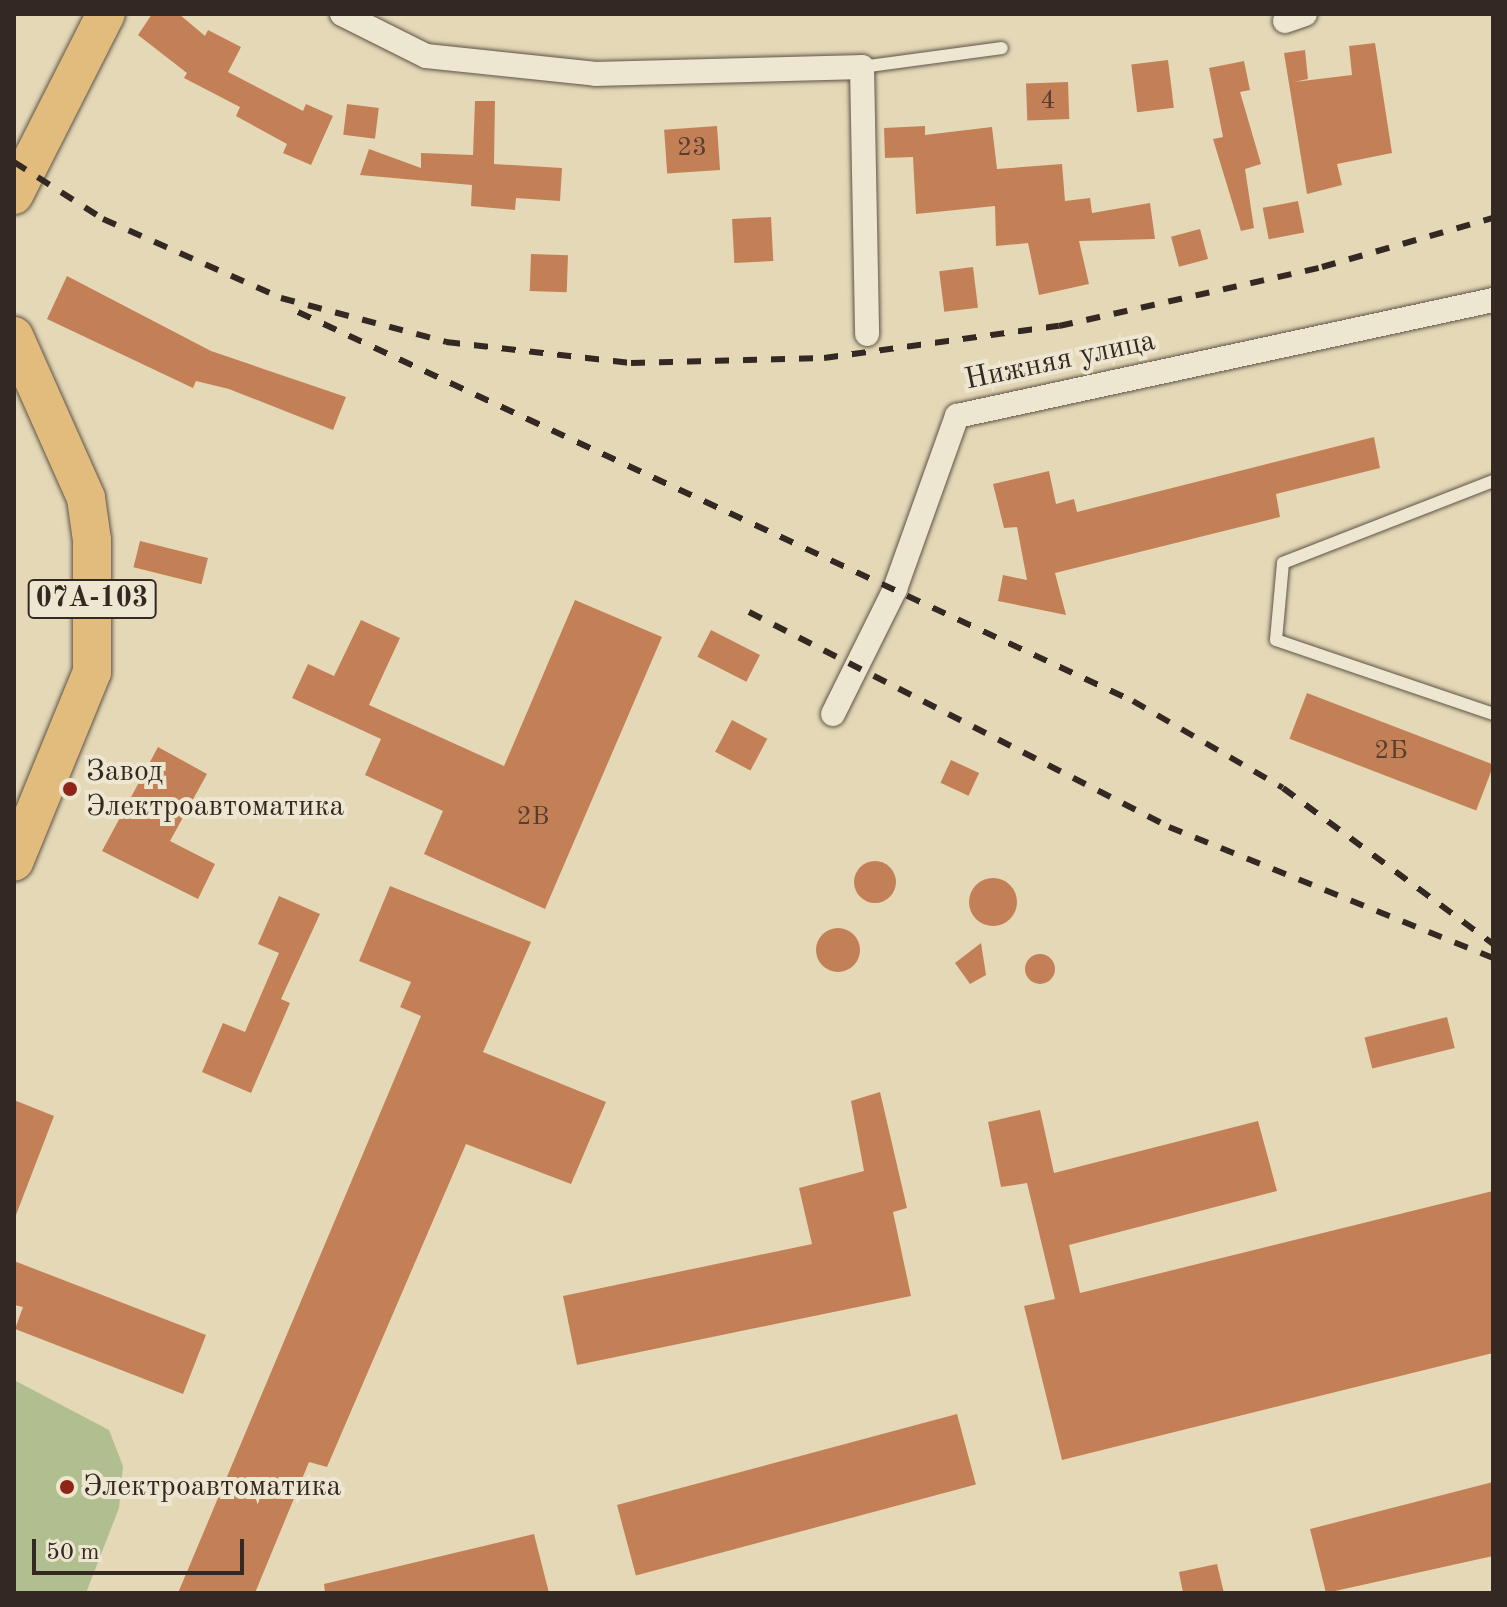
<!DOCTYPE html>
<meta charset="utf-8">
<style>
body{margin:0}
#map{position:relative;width:1507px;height:1607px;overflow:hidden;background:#e4d8b7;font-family:"Old Standard TT",serif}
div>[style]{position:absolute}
.green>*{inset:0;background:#b1bf90}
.building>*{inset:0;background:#c38057;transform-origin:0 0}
.round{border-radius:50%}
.roads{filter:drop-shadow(0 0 2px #605447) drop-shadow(0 0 2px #605447)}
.lane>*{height:12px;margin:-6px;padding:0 6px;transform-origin:6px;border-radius:6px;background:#ede6d0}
.street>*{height:24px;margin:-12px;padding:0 12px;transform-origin:12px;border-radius:12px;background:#ede6d0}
.primary>*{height:38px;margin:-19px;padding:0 19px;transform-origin:19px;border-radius:19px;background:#e2bc7c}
.rail>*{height:6px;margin-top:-3px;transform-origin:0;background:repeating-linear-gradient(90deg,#342822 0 14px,transparent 0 28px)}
.dots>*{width:22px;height:22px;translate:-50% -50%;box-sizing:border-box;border:4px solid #ede6d0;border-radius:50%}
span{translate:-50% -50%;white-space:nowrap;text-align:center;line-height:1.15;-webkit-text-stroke:8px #ede6d0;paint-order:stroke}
.number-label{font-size:26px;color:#583e2f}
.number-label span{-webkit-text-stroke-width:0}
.shield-label span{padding:2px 6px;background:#ede6d0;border:2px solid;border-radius:6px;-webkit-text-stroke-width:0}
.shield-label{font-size:28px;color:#342822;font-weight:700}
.street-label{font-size:30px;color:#342822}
.poi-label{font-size:30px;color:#342822}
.left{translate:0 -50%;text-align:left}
.frame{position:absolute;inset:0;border:16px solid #342822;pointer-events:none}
.scale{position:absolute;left:32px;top:1539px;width:212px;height:36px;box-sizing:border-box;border:4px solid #342822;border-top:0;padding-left:10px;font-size:24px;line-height:28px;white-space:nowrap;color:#342822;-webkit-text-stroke:6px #ede6d0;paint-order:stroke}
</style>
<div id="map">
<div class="green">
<div style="clip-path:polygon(14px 1380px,109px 1430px,123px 1466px,119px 1508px,86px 1593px,14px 1593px)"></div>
</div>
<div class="building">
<div style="clip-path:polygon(152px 14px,179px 14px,205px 36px,208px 30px,241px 47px,228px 72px,303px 111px,306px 104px,333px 116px,311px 165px,283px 153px,287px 144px,236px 116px,240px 107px,184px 78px,187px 73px,138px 35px)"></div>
<div style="clip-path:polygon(1375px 43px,1392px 153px,1337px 164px,1342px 185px,1307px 194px,1284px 53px,1305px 50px,1308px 79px,1294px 82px,1352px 75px,1349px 46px)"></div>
<div style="left:1168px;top:60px;width:48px;height:37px;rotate:83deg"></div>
<div style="clip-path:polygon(1244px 61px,1250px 90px,1240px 92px,1261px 164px,1245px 169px,1254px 228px,1241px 231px,1213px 139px,1223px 137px,1209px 68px)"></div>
<div style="left:1068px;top:82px;width:37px;height:42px;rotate:88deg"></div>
<div style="clip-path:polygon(475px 101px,495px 101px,494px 164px,562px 168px,560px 201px,516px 198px,515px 210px,471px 206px,472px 185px,360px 175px,369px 149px,421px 168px,421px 153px,473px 155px)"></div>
<div style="left:347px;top:104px;width:32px;height:31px;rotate:7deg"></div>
<div style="left:717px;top:126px;width:44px;height:53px;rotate:86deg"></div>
<div style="clip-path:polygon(925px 126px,925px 135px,992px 127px,997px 169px,1062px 164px,1065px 201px,1090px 198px,1092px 213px,1150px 203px,1155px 239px,1079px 241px,1089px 284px,1039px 295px,1028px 243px,996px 246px,995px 206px,916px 214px,913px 157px,885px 158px,884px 128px)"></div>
<div style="left:1298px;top:201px;width:32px;height:36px;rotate:79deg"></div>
<div style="left:771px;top:217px;width:44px;height:39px;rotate:87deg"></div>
<div style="left:1200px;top:229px;width:31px;height:30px;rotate:75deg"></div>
<div style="left:531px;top:254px;width:37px;height:37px;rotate:2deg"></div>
<div style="left:973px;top:267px;width:41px;height:34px;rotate:83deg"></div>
<div style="clip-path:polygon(67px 276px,211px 351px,346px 397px,333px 430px,229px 389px,196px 381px,193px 388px,47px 319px)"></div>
<div style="clip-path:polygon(1374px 437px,1380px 468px,1276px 494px,1280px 517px,1055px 573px,1066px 615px,998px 601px,1003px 575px,1027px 580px,1017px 527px,1004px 528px,993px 484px,1049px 471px,1056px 504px,1074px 499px,1077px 512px)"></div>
<div style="left:140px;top:541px;width:70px;height:27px;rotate:14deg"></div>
<div style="clip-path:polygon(575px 600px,662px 637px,545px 909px,424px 854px,443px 811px,365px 775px,381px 739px,292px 698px,308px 664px,334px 676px,361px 620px,400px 638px,369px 705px,504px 766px)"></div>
<div style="left:711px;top:630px;width:55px;height:30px;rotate:27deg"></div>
<div style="left:1307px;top:693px;width:200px;height:49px;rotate:21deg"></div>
<div style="left:732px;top:720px;width:40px;height:36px;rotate:28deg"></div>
<div style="clip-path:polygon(158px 747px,207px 774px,170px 841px,215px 864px,198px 899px,102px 851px)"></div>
<div style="left:951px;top:760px;width:31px;height:25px;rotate:25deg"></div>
<div class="round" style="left:854px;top:861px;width:42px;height:42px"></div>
<div class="round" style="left:969px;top:878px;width:48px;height:48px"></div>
<div style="clip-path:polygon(390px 886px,531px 942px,483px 1052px,606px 1102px,571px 1184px,466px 1144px,327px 1467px,309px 1462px,255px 1593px,178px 1593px,421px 1016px,400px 1007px,411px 982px,359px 961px)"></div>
<div style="clip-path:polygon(279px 896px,320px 914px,281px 999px,290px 1003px,251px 1093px,202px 1072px,223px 1023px,245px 1032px,279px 953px,258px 944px)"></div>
<div class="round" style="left:816px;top:928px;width:44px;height:44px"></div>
<div style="clip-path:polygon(981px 943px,986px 975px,970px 984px,955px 963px)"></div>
<div class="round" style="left:1025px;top:954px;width:30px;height:30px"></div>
<div style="left:1447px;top:1017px;width:32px;height:85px;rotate:76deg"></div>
<div style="clip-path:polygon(880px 1092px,907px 1208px,893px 1212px,911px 1296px,577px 1365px,563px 1296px,812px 1244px,799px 1188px,864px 1171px,851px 1101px)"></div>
<div style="clip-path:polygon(14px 1100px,54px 1116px,16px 1215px,14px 1215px)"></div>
<div style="clip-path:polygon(1040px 1110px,1054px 1173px,1258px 1121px,1277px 1191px,1069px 1245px,1080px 1293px,1493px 1191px,1493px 1353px,1062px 1460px,1024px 1306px,1055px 1299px,1027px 1183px,1001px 1187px,988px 1122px)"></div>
<div style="clip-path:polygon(14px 1261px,206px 1335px,183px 1394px,15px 1329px,23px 1307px,14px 1305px)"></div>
<div style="left:957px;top:1414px;width:73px;height:352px;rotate:75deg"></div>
<div style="clip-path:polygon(1493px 1482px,1493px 1556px,1326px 1593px,1310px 1529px)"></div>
<div style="clip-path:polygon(534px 1534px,549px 1593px,325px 1593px,324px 1584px)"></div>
<div style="clip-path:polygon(1217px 1564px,1224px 1593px,1183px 1593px,1179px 1572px)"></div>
</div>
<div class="roads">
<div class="lane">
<div style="left:862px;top:67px;width:141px;rotate:-7.7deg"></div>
<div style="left:1493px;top:481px;width:225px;rotate:158.7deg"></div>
<div style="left:1283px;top:563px;width:77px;rotate:95.2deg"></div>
<div style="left:1276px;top:640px;width:229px;rotate:18.8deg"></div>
</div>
<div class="street">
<div style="left:342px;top:14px;width:94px;rotate:26.6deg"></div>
<div style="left:426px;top:56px;width:171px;rotate:6deg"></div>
<div style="left:596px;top:74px;width:266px;rotate:-1.5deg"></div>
<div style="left:862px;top:67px;width:267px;rotate:88.9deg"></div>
<div style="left:1285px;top:21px;width:21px;rotate:-19deg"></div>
<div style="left:833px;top:714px;width:140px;rotate:-63.6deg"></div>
<div style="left:895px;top:589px;width:184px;rotate:-70.3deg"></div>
<div style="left:957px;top:416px;width:548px;rotate:-12.21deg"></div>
</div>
<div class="primary">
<div style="left:14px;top:195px;width:203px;rotate:-63.1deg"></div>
<div style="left:14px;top:336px;width:177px;rotate:66deg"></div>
<div style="left:86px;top:498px;width:42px;rotate:81.9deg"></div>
<div style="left:92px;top:540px;width:132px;rotate:90deg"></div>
<div style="left:92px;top:672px;width:205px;rotate:112.3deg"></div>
</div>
</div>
<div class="rail">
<div style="left:14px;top:162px;width:106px;rotate:32.6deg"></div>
<div style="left:103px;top:219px;width:195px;rotate:23.9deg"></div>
<div style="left:281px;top:298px;width:171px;rotate:14.9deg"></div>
<div style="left:446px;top:342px;width:186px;rotate:6.5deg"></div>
<div style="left:631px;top:363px;width:193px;rotate:-1.5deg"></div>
<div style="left:824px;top:358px;width:237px;rotate:-7.8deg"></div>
<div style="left:1059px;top:326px;width:270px;rotate:-12.6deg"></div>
<div style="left:1322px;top:267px;width:178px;rotate:-16deg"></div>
<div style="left:298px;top:312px;width:921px;rotate:24.98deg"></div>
<div style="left:1133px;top:701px;width:173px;rotate:30.1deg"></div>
<div style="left:1283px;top:788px;width:262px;rotate:36.6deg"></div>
<div style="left:749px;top:612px;width:472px;rotate:27.1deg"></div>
<div style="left:1169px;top:827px;width:349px;rotate:22deg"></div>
</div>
<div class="dots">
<div style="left:70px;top:789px;background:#8f2418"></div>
<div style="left:67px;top:1487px;background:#8f2418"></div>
</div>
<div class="number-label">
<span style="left:1048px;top:102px">4</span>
<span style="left:692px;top:149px">23</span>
<span style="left:1391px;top:752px">2Б</span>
<span style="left:533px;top:818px">2В</span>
</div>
<div class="shield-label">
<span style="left:92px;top:599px">07А-103</span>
</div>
<div class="street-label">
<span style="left:1060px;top:361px;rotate:-12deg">Нижняя улица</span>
</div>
<div class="poi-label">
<span class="left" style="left:86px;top:789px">Завод<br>Электроавтоматика</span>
<span class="left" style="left:83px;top:1487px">Электроавтоматика</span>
</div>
<div class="frame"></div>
<div class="scale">50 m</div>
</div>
